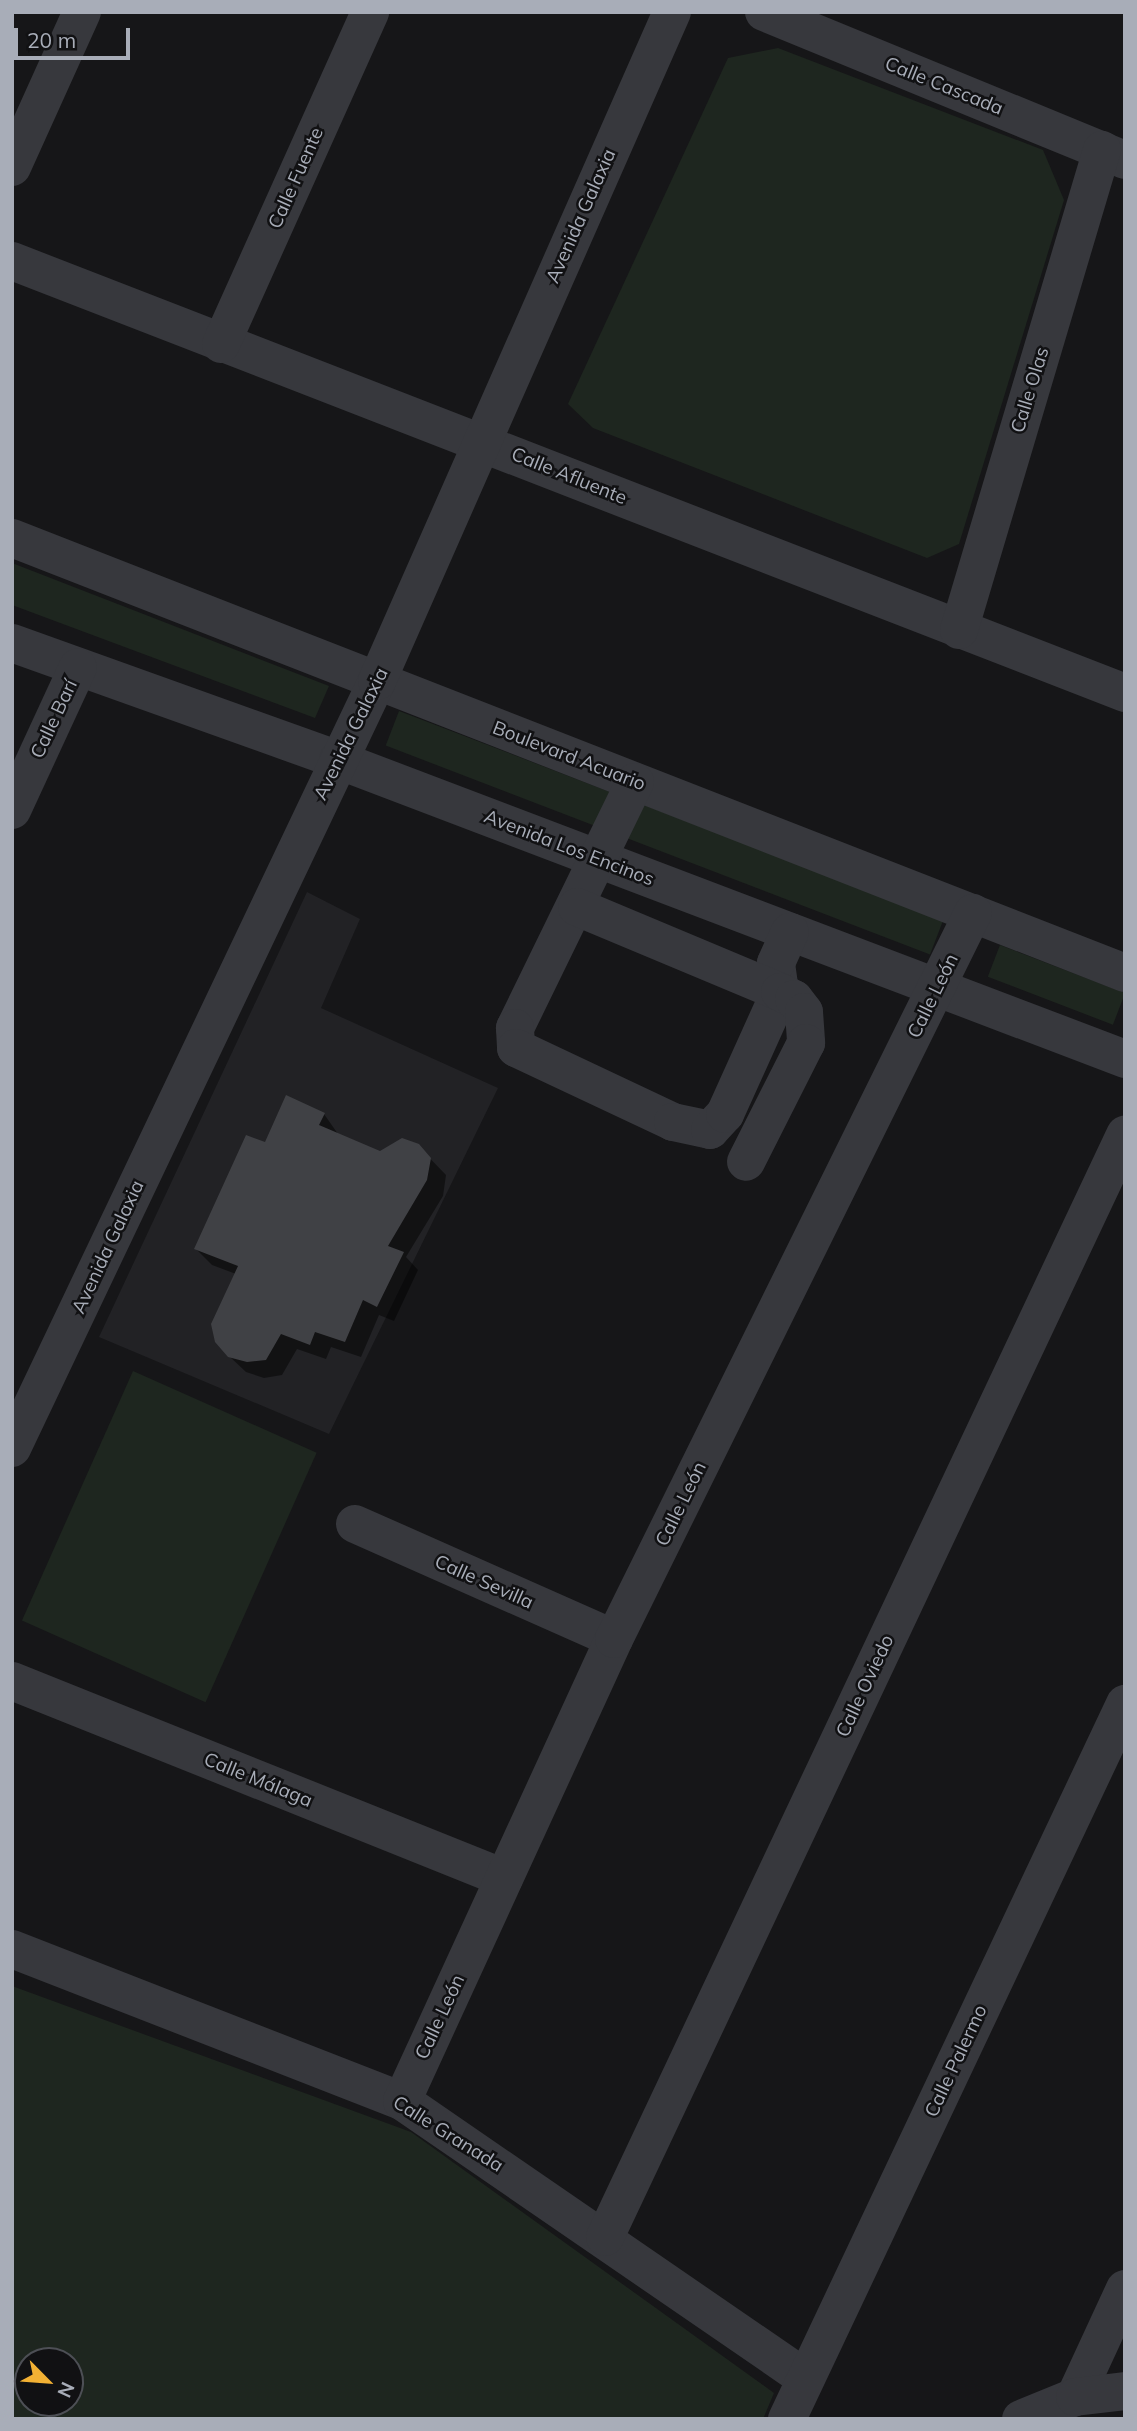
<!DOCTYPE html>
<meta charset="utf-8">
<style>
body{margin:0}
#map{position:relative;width:1137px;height:2431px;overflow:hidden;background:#161618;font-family:Mulish,sans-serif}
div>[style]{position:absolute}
.built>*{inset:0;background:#222225}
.green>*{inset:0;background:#1e261f;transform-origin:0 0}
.shadow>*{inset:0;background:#0007}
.building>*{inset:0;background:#404145}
.minor>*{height:38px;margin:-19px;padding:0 19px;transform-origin:19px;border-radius:19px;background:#37383d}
span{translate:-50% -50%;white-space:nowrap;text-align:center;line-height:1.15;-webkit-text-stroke:5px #111113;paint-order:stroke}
.street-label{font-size:19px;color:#a8adb8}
.frame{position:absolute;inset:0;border:14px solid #a8adb8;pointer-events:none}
.north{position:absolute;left:14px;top:2347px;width:70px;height:70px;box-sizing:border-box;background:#111113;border:2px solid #4d4f55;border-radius:50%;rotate:115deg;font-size:19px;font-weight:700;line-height:28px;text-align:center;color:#a8adb8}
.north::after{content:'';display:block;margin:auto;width:24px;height:32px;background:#f2b134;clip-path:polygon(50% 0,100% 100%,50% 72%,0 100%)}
.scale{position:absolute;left:14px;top:28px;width:116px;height:32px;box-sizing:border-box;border:4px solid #a8adb8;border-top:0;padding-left:9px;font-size:21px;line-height:24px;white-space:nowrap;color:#a8adb8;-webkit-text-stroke:5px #111113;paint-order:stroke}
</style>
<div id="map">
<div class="built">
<div style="clip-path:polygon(307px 892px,360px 919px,321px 1008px,498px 1088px,329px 1434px,99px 1337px)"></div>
</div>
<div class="green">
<div style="clip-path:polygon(778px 48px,1043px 150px,1064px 200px,959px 544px,927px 558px,593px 428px,568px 404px,728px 58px)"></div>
<div style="clip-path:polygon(12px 563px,329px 686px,315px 718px,12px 605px)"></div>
<div style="left:399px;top:711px;width:583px;height:37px;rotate:21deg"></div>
<div style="left:1000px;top:945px;width:134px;height:34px;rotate:21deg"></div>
<div style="left:133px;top:1371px;width:201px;height:273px;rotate:24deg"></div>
<div style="clip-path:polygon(evenodd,12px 1986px,411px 2132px,774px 2393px,763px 2419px,12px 2419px,12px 1986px,70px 2361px,70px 2403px,28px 2403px,28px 2361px,70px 2361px)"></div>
</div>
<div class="shadow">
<div style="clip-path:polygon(324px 1114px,338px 1134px,380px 1153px,418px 1146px,446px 1175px,443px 1196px,406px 1257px,418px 1270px,394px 1321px,379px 1315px,361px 1357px,331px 1347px,326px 1359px,297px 1349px,282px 1375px,264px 1378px,246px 1372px,229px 1356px,236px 1274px,212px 1265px,196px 1249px)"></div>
</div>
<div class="building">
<div style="clip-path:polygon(286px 1095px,325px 1113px,319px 1125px,380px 1151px,402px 1138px,419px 1144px,431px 1158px,427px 1180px,388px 1246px,404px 1252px,377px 1307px,363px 1300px,345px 1342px,315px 1332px,310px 1345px,281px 1334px,266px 1360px,247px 1362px,228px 1357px,215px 1342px,211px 1324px,238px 1266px,194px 1249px,246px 1135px,265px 1142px)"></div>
</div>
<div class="minor">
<div style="left:764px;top:12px;width:390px;rotate:22.3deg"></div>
<div style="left:12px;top:167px;width:170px;rotate:-65.7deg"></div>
<div style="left:12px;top:261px;width:1194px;rotate:21.21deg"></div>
<div style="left:221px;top:344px;width:364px;rotate:-65.8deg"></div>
<div style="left:12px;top:538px;width:1195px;rotate:21.35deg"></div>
<div style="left:959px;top:630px;width:501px;rotate:-73.41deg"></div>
<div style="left:12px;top:643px;width:346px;rotate:19.7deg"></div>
<div style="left:338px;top:760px;width:842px;rotate:20.8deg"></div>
<div style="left:635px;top:782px;width:274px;rotate:116deg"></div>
<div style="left:515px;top:1028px;width:20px;rotate:87deg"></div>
<div style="left:516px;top:1048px;width:174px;rotate:25.2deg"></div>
<div style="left:673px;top:1122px;width:38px;rotate:12deg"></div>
<div style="left:710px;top:1130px;width:22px;rotate:-47deg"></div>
<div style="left:725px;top:1114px;width:134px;rotate:-65.7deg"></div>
<div style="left:780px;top:992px;width:29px;rotate:-98deg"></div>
<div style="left:776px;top:963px;width:34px;rotate:-66deg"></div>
<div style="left:12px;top:810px;width:157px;rotate:-65.2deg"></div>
<div style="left:577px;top:907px;width:220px;rotate:22.7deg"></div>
<div style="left:780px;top:992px;width:16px;rotate:27deg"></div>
<div style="left:794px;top:999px;width:16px;rotate:52deg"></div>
<div style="left:804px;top:1012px;width:31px;rotate:86deg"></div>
<div style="left:806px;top:1043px;width:133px;rotate:116.8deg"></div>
<div style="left:12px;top:1448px;width:849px;rotate:-64.55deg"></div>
<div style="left:377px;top:681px;width:731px;rotate:-66.2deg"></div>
<div style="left:355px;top:1524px;width:283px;rotate:23.9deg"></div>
<div style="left:12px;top:1681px;width:530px;rotate:21.82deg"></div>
<div style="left:12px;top:1949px;width:419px;rotate:21.3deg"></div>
<div style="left:402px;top:2101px;width:489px;rotate:34.5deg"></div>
<div style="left:402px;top:2101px;width:508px;rotate:-65.35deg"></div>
<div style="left:614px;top:1639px;width:810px;rotate:-63.69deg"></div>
<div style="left:605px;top:2237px;width:1219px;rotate:-64.74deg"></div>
<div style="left:1075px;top:2397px;width:119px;rotate:-65.2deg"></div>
<div style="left:787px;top:2419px;width:791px;rotate:-64.7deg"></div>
<div style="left:1021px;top:2419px;width:58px;rotate:-22.2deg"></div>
<div style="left:1075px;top:2397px;width:50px;rotate:-6.8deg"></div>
</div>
<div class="street-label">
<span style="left:944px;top:86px;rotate:22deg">Calle Cascada</span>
<span style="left:296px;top:178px;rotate:-66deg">Calle Fuente</span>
<span style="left:581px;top:216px;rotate:-66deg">Avenida Galaxia</span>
<span style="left:1030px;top:390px;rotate:-73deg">Calle Olas</span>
<span style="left:569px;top:476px;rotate:22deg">Calle Afluente</span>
<span style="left:54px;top:719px;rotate:-65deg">Calle Barí</span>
<span style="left:351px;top:734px;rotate:-64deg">Avenida Galaxia</span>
<span style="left:569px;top:756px;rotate:21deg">Boulevard Acuario</span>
<span style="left:569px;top:848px;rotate:21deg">Avenida Los Encinos</span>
<span style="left:933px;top:996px;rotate:-64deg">Calle León</span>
<span style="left:108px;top:1247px;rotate:-65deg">Avenida Galaxia</span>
<span style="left:681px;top:1504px;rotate:-64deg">Calle León</span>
<span style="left:484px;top:1582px;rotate:24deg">Calle Sevilla</span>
<span style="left:865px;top:1686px;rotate:-65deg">Calle Oviedo</span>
<span style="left:258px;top:1780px;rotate:22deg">Calle Málaga</span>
<span style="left:440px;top:2017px;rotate:-65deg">Calle León</span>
<span style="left:956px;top:2061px;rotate:-65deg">Calle Palermo</span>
<span style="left:448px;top:2134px;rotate:32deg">Calle Granada</span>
</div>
<div class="frame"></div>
<div class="north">N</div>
<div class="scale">20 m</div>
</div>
